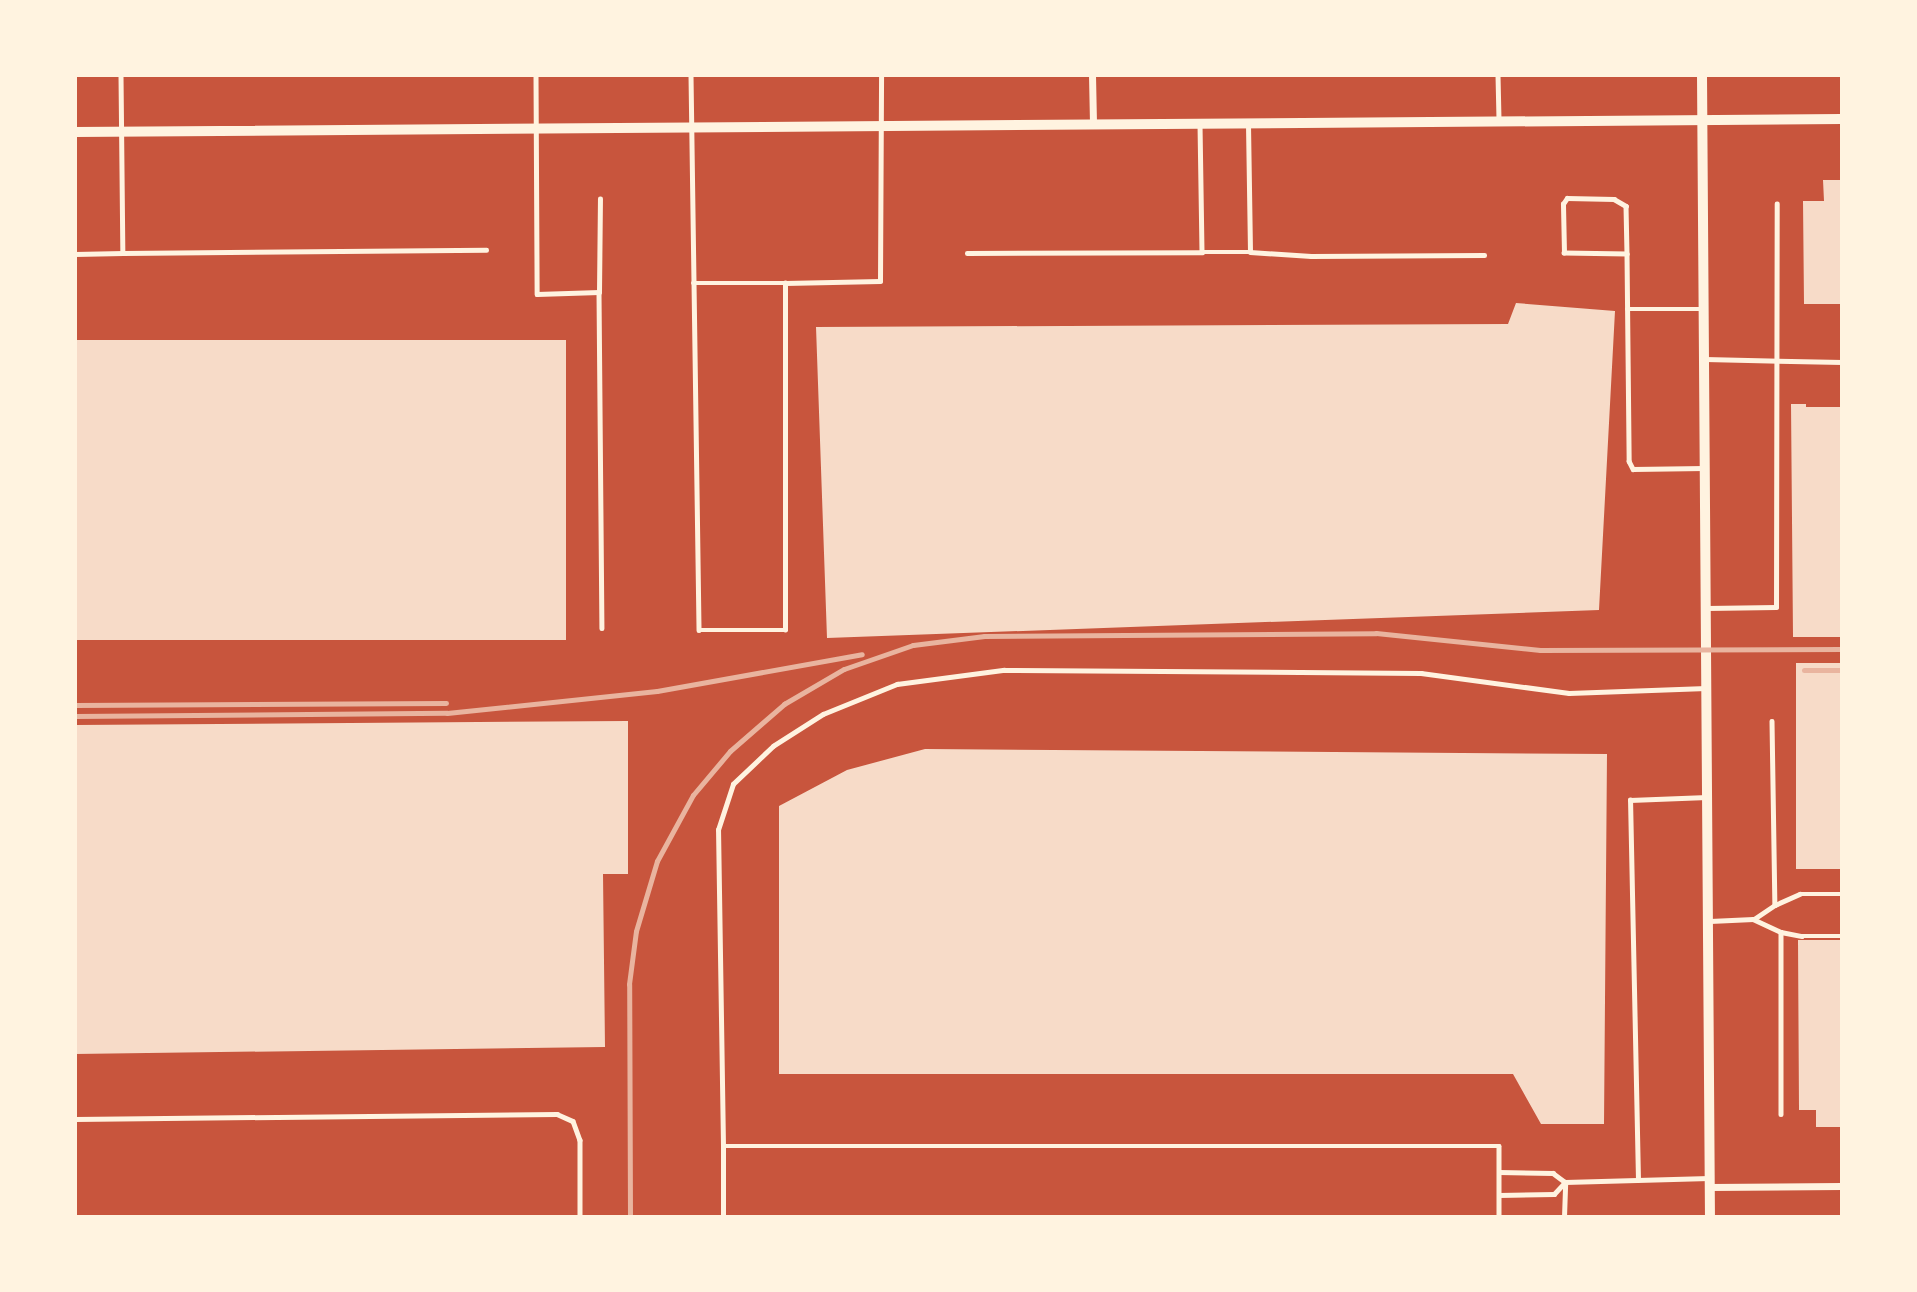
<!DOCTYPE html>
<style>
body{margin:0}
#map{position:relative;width:1917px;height:1292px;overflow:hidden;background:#c8553d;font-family:Barlow,sans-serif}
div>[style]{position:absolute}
.building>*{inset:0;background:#f7dbc8;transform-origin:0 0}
.service>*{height:4.5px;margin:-2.25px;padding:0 2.25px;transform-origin:2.25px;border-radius:2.25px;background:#fff3e0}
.minor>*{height:7px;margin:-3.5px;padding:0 3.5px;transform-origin:3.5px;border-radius:3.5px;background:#fff3e0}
.tertiary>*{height:10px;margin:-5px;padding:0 5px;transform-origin:5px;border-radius:5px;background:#fff3e0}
.rail>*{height:5px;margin:-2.5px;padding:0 2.5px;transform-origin:2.5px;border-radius:2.5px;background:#e9b49f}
span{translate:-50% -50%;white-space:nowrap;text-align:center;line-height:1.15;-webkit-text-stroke:7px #fff3e0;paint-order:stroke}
.frame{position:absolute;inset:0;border:77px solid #fff3e0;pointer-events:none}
</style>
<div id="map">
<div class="building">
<div style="clip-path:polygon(1823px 180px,1842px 180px,1842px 304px,1804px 304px,1803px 201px,1824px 201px)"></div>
<div style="clip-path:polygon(1516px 303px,1615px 311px,1599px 610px,827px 638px,816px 327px,1508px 324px)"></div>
<div style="left:566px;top:340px;width:300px;height:491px;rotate:90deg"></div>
<div style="clip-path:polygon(1791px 404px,1806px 404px,1806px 407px,1842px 407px,1842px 637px,1793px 637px)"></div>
<div style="left:1796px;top:663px;width:46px;height:206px"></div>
<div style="clip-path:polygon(628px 721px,628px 874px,603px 874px,605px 1047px,75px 1054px,75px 725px)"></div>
<div style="clip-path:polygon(925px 749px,1607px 754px,1604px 1124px,1541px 1124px,1513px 1074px,779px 1074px,779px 806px,847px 770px)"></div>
<div style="clip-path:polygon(1798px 940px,1842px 940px,1842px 1127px,1816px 1127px,1816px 1110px,1799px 1110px)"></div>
</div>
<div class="service">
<div style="left:121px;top:75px;width:178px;rotate:89.4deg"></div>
<div style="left:123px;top:253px;width:363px;rotate:-0.5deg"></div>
<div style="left:536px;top:75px;width:219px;rotate:89.7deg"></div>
<div style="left:537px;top:294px;width:62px;rotate:-1.8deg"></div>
<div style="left:599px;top:292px;width:336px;rotate:89.5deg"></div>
<div style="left:691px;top:75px;width:555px;rotate:89.17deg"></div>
<div style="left:699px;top:630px;width:86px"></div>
<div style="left:785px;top:630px;width:347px;rotate:-90deg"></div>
<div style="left:785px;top:283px;width:95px;rotate:-1.2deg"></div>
<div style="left:880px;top:281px;width:206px;rotate:-89.7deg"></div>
<div style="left:1498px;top:75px;width:45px;rotate:88.7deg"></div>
<div style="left:1200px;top:124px;width:128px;rotate:89.1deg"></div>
<div style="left:1202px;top:252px;width:48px"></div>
<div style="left:1250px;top:252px;width:128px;rotate:-90.9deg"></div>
<div style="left:1250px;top:252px;width:61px;rotate:3.8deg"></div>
<div style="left:1311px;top:256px;width:173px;rotate:-0.3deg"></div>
<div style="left:967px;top:253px;width:235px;rotate:-0.2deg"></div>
<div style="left:75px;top:254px;width:48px;rotate:-1.2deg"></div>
<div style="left:1627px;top:254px;width:63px;rotate:-179.1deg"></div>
<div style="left:1564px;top:253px;width:49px;rotate:-91.2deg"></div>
<div style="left:1563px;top:204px;width:7px;rotate:-56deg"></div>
<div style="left:1567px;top:198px;width:47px;rotate:1.2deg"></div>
<div style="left:1614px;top:199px;width:14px;rotate:30deg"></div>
<div style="left:1626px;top:206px;width:48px;rotate:88.8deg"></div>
<div style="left:1627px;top:254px;width:207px;rotate:89.4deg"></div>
<div style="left:1629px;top:461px;width:9px;rotate:63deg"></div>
<div style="left:1633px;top:469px;width:71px;rotate:-0.8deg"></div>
<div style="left:693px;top:283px;width:92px"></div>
<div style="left:599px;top:292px;width:93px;rotate:-89.4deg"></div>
<div style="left:1627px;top:309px;width:76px"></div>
<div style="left:1705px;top:359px;width:137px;rotate:1.3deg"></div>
<div style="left:1707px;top:608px;width:69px;rotate:-0.8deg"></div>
<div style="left:1776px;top:607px;width:403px;rotate:-89.9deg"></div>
<div style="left:1772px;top:721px;width:184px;rotate:89.1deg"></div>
<div style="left:1754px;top:919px;width:25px;rotate:-34deg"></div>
<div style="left:1775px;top:905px;width:27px;rotate:-24deg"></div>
<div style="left:1800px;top:894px;width:42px"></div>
<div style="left:1710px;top:921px;width:43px;rotate:-2.7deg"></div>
<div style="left:1753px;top:919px;width:31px;rotate:25deg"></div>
<div style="left:1781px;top:932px;width:21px;rotate:11deg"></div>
<div style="left:1802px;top:936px;width:40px"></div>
<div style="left:1781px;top:932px;width:182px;rotate:90deg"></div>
<div style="left:75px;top:1119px;width:482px;rotate:-0.6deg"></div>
<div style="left:557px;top:1114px;width:17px;rotate:24deg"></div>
<div style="left:573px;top:1121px;width:20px;rotate:70deg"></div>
<div style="left:580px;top:1140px;width:77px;rotate:90deg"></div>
<div style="left:723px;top:1146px;width:316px;rotate:-90.9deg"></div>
<div style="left:718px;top:830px;width:48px;rotate:-71.9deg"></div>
<div style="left:733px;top:784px;width:55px;rotate:-43.5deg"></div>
<div style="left:773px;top:746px;width:59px;rotate:-32.6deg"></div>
<div style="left:823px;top:714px;width:80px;rotate:-22.1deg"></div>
<div style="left:897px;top:684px;width:108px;rotate:-7.5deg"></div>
<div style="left:1004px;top:670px;width:417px;rotate:0.4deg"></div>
<div style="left:1421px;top:673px;width:149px;rotate:7.7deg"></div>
<div style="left:1569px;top:693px;width:137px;rotate:-2.1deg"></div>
<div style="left:1499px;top:1172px;width:54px;rotate:1.1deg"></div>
<div style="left:1553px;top:1173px;width:15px;rotate:37deg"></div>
<div style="left:1565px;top:1182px;width:144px;rotate:-1.6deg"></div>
<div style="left:1638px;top:1180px;width:380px;rotate:-91.2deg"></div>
<div style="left:1630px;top:800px;width:77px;rotate:-2.2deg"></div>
<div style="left:1499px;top:1195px;width:55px;rotate:-1deg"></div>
<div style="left:1554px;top:1194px;width:16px;rotate:-47deg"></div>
<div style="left:723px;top:1217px;width:71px;rotate:-90deg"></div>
<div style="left:723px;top:1146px;width:776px"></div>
<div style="left:1499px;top:1146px;width:71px;rotate:90deg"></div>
<div style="left:1564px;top:1217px;width:34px;rotate:-88deg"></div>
</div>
<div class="minor">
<div style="left:1092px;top:75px;width:48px;rotate:88.8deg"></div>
<div style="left:1710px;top:1187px;width:132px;rotate:-0.4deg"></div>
</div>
<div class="tertiary">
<div style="left:1702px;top:75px;width:1142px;rotate:89.6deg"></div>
<div style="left:75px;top:132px;width:1767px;rotate:-0.42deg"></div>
</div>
<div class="rail">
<div style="left:1804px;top:670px;width:38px"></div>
<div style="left:75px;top:705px;width:371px;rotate:-0.3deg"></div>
<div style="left:75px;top:716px;width:372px;rotate:-0.5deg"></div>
<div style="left:447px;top:713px;width:211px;rotate:-6deg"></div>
<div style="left:657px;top:691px;width:208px;rotate:-10.2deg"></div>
<div style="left:630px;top:1217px;width:233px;rotate:-90.2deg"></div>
<div style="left:629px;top:984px;width:53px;rotate:-82.5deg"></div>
<div style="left:636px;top:931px;width:73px;rotate:-73.3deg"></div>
<div style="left:657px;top:861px;width:75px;rotate:-61.4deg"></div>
<div style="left:693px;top:795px;width:57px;rotate:-49.9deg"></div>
<div style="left:730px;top:751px;width:72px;rotate:-41deg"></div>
<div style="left:784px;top:704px;width:69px;rotate:-30.3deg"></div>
<div style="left:844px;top:669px;width:73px;rotate:-19.2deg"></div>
<div style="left:913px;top:645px;width:72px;rotate:-7.2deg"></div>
<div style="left:984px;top:636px;width:392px;rotate:-0.4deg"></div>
<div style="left:1376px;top:633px;width:165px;rotate:5.9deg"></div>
<div style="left:1540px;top:650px;width:302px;rotate:-0.2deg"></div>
</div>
<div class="frame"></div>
</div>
